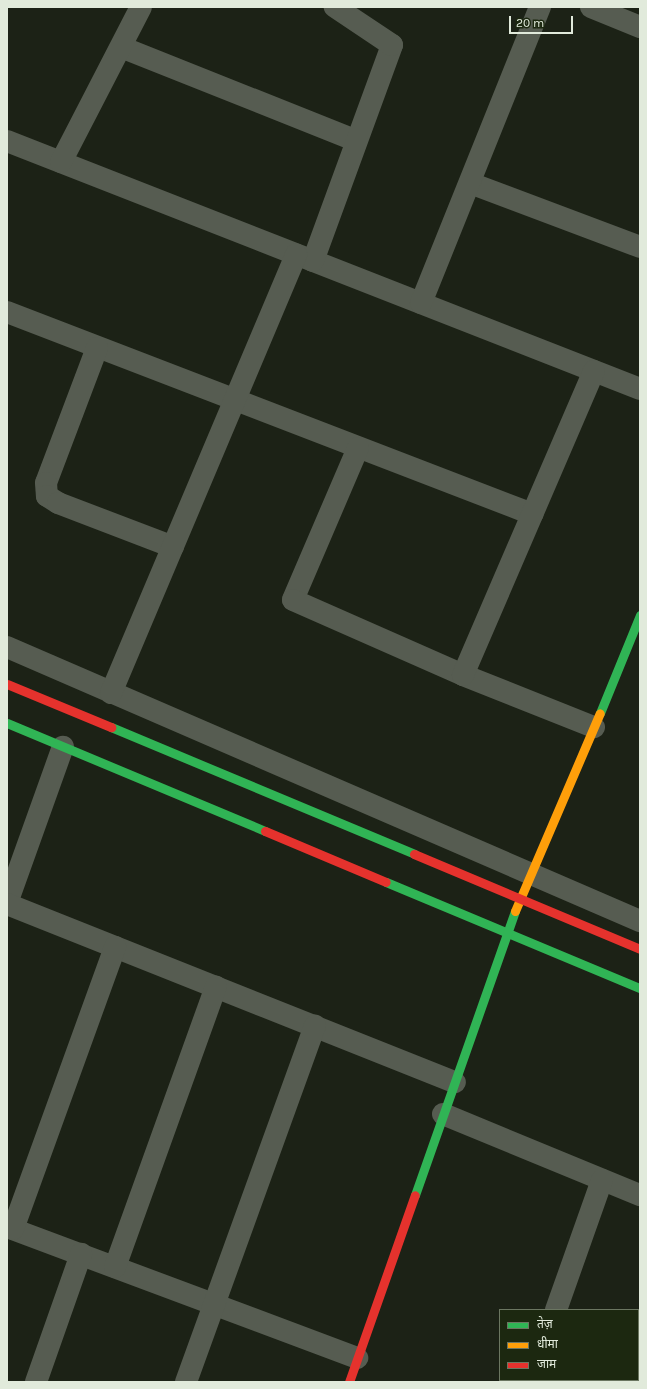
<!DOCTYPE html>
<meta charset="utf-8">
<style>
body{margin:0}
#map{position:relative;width:647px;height:1389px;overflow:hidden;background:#1c2216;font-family:Karla,"Noto Sans Devanagari",sans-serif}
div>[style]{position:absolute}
.street>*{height:22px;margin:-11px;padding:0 11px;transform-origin:11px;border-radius:11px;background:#565c51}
.fast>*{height:9px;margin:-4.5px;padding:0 4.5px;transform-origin:4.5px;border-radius:4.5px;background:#30b455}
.slow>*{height:9px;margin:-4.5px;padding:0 4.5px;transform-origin:4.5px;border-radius:4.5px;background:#ff9f0a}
.jam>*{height:9px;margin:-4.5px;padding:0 4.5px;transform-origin:4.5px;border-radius:4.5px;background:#e5322d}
span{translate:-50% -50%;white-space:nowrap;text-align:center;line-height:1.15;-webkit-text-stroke:3px #1c2810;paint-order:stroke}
.frame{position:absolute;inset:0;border:8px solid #e1eadb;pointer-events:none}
.legend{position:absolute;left:499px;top:1309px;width:140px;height:72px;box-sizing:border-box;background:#1c2810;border:1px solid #6b7661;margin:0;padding:5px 7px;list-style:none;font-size:12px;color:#e1eadb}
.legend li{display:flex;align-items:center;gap:8px;height:20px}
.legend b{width:20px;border:1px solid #6b7661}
.scale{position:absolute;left:509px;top:16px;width:64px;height:18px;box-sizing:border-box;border:2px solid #e1eadb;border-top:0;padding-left:5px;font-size:12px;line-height:14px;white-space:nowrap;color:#e1eadb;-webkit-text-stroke:3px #1c2810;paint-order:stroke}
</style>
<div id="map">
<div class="street">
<div style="left:591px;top:7px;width:53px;rotate:22.2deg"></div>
<div style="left:121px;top:47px;width:252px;rotate:21.7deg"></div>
<div style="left:7px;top:141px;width:680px;rotate:21.39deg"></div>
<div style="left:61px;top:162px;width:174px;rotate:-62.7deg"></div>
<div style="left:470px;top:183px;width:182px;rotate:20.6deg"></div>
<div style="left:313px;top:261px;width:230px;rotate:-69.9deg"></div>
<div style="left:392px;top:45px;width:69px;rotate:-146.3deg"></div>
<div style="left:421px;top:303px;width:319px;rotate:-68.1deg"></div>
<div style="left:7px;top:312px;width:563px;rotate:21.04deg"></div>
<div style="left:97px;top:348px;width:144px;rotate:110.7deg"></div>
<div style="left:46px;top:483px;width:13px;rotate:86deg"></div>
<div style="left:47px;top:496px;width:13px;rotate:32deg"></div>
<div style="left:58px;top:503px;width:123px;rotate:20.9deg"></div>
<div style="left:358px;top:448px;width:165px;rotate:113.2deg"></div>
<div style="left:293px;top:600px;width:186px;rotate:23.8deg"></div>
<div style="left:463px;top:675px;width:141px;rotate:21.7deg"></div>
<div style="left:7px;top:647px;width:690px;rotate:23.41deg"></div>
<div style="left:463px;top:675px;width:331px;rotate:-66.7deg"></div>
<div style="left:111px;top:693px;width:476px;rotate:-67.1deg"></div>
<div style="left:7px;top:903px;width:166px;rotate:-70.3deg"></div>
<div style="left:7px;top:904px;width:482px;rotate:21.7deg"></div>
<div style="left:443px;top:1114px;width:213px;rotate:22.4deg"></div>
<div style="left:7px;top:1227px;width:374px;rotate:20.5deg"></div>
<div style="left:13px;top:1229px;width:300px;rotate:-70.1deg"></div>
<div style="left:115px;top:1267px;width:298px;rotate:-70.2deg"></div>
<div style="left:556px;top:1310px;width:138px;rotate:-70.5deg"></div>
<div style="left:638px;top:1341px;width:2px;rotate:27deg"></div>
<div style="left:36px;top:1382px;width:136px;rotate:-70.6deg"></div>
<div style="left:186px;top:1382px;width:379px;rotate:-70.1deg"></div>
<div style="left:530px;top:1382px;width:2px;rotate:-63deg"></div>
</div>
<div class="fast">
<div style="left:600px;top:713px;width:106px;rotate:-67.8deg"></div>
<div style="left:7px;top:723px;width:280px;rotate:22.7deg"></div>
<div style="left:111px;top:727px;width:329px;rotate:22.7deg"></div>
<div style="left:386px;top:882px;width:275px;rotate:22.7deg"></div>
<div style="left:415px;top:1195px;width:301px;rotate:-70.6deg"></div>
</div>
<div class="slow">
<div style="left:515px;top:911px;width:215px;rotate:-66.8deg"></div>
</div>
<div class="jam">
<div style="left:7px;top:684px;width:113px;rotate:22.5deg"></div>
<div style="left:265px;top:831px;width:131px;rotate:22.9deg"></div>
<div style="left:414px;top:854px;width:245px;rotate:22.8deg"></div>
<div style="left:349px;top:1382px;width:198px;rotate:-70.6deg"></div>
</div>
<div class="frame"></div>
<ul class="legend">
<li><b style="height:5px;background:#30b455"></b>तेज़</li>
<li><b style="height:5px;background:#ff9f0a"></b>धीमा</li>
<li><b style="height:5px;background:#e5322d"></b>जाम</li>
</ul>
<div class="scale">20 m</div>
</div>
